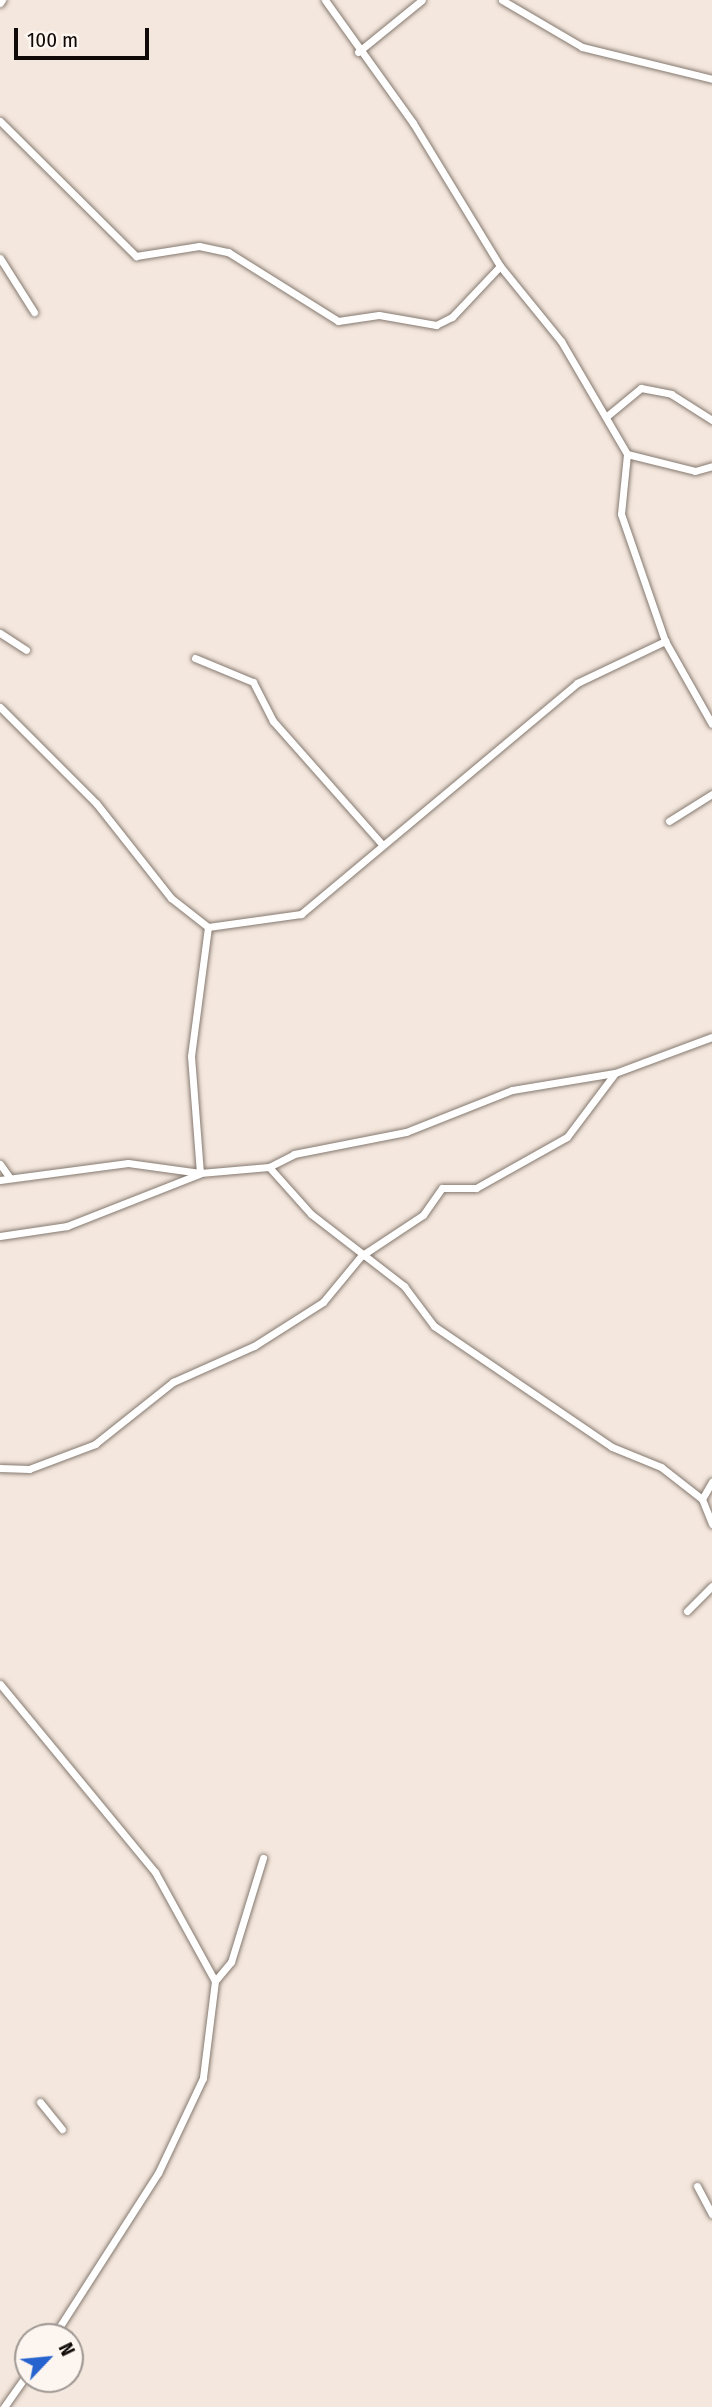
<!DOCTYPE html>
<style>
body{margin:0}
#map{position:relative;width:712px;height:2407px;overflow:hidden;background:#f4e7dd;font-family:"Fira Sans Condensed",sans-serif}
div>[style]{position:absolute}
.roads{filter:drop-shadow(0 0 2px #857970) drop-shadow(0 0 2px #857970)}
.minor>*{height:7px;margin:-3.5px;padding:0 3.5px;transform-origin:3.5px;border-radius:3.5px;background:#fff}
span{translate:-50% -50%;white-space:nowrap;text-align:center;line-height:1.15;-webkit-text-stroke:6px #fdf5ef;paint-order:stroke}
.north{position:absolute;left:14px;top:2323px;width:70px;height:70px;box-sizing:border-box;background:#fdf5ef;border:2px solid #9e9793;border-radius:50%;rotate:64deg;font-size:19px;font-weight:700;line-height:28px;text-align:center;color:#0f0a08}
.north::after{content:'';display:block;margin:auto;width:24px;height:32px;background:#2663cf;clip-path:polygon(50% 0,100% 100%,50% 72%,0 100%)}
.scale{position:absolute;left:14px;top:28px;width:135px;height:32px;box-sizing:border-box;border:4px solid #0f0a08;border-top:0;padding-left:9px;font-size:21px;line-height:24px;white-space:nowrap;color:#0f0a08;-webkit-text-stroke:5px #fdf5ef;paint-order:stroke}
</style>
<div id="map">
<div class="roads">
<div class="minor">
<div style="left:325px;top:0;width:151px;rotate:54.4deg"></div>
<div style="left:413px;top:123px;width:167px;rotate:58.7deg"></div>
<div style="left:500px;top:266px;width:97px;rotate:50.9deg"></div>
<div style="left:561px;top:341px;width:131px;rotate:59.7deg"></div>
<div style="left:627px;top:454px;width:60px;rotate:95.7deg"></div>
<div style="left:621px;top:514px;width:134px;rotate:70.9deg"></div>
<div style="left:665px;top:641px;width:95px;rotate:60.5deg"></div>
<div style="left:502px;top:0;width:93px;rotate:30.4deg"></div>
<div style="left:582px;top:47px;width:134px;rotate:13.8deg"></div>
<div style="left:0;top:3px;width:4px;rotate:-56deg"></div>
<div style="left:358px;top:52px;width:82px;rotate:-39.1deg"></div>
<div style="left:0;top:121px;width:192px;rotate:44.8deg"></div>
<div style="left:136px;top:256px;width:64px;rotate:-9deg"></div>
<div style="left:199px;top:246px;width:30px;rotate:12deg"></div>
<div style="left:228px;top:252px;width:130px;rotate:32.1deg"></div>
<div style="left:338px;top:321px;width:41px;rotate:-8.3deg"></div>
<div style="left:379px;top:315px;width:58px;rotate:10deg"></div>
<div style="left:436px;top:325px;width:18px;rotate:-27deg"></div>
<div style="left:452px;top:317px;width:70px;rotate:-46.7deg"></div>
<div style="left:0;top:258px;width:64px;rotate:57.8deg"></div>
<div style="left:607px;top:416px;width:44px;rotate:-39.5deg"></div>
<div style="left:641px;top:388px;width:31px;rotate:11deg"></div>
<div style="left:671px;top:394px;width:49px;rotate:32.4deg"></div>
<div style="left:627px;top:454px;width:70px;rotate:14deg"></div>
<div style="left:695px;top:471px;width:18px;rotate:-16deg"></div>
<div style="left:0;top:633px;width:31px;rotate:33deg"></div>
<div style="left:195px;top:658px;width:63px;rotate:22.5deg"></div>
<div style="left:253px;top:682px;width:44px;rotate:62.9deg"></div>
<div style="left:273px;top:721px;width:162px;rotate:48.5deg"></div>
<div style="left:0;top:707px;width:136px;rotate:45deg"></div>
<div style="left:96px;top:803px;width:121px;rotate:51.7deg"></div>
<div style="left:171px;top:898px;width:47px;rotate:38.1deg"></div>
<div style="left:669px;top:821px;width:51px;rotate:-32.1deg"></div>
<div style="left:208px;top:927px;width:94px;rotate:-8deg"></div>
<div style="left:301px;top:914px;width:360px;rotate:-39.9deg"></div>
<div style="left:577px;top:683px;width:98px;rotate:-25.5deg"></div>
<div style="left:0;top:1164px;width:16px;rotate:55deg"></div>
<div style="left:269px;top:1167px;width:63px;rotate:48.2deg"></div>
<div style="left:311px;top:1214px;width:118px;rotate:37.7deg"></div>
<div style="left:404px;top:1286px;width:50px;rotate:53.1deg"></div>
<div style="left:434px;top:1326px;width:215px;rotate:34.2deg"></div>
<div style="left:612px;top:1447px;width:53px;rotate:22.2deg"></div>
<div style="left:661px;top:1467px;width:52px;rotate:38deg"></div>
<div style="left:702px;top:1499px;width:27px;rotate:68deg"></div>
<div style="left:200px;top:1173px;width:117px;rotate:-94.4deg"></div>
<div style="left:191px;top:1056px;width:130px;rotate:-82.5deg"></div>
<div style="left:0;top:1180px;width:129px;rotate:-7.6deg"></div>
<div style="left:128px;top:1163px;width:73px;rotate:7.9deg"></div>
<div style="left:200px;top:1173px;width:69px;rotate:-5deg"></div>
<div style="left:269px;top:1167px;width:28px;rotate:-27deg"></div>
<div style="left:294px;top:1154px;width:114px;rotate:-11.1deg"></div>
<div style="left:406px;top:1132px;width:114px;rotate:-21.6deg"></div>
<div style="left:512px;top:1090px;width:104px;rotate:-9.4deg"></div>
<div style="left:615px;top:1073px;width:103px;rotate:-20.4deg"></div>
<div style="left:0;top:1236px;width:68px;rotate:-8.5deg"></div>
<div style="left:67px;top:1226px;width:142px;rotate:-21.5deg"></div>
<div style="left:0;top:1468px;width:29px;rotate:2deg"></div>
<div style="left:29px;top:1469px;width:71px;rotate:-20.7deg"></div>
<div style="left:95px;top:1444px;width:100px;rotate:-38.5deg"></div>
<div style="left:173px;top:1382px;width:89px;rotate:-24deg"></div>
<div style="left:254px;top:1346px;width:82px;rotate:-32.5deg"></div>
<div style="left:323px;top:1302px;width:60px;rotate:-50.4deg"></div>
<div style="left:361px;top:1256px;width:74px;rotate:-33.5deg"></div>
<div style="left:423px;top:1215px;width:33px;rotate:-55deg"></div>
<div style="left:442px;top:1188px;width:34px"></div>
<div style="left:476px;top:1188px;width:104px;rotate:-29.3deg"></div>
<div style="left:567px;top:1137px;width:80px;rotate:-53.1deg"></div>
<div style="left:702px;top:1499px;width:20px;rotate:-60deg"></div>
<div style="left:687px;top:1611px;width:35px;rotate:-45deg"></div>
<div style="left:0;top:1684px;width:244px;rotate:50.5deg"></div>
<div style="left:155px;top:1872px;width:124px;rotate:61.2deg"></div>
<div style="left:215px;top:1981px;width:98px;rotate:97.1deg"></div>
<div style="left:203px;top:2078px;width:105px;rotate:115.3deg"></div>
<div style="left:158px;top:2173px;width:195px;rotate:122.6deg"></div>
<div style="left:215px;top:1981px;width:25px;rotate:-50deg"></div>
<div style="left:231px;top:1962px;width:109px;rotate:-72.9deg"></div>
<div style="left:40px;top:2102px;width:35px;rotate:51deg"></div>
<div style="left:697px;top:2186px;width:32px;rotate:62deg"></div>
<div style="left:4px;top:2407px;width:42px;rotate:-54.8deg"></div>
</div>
</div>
<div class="north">N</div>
<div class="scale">100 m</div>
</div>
